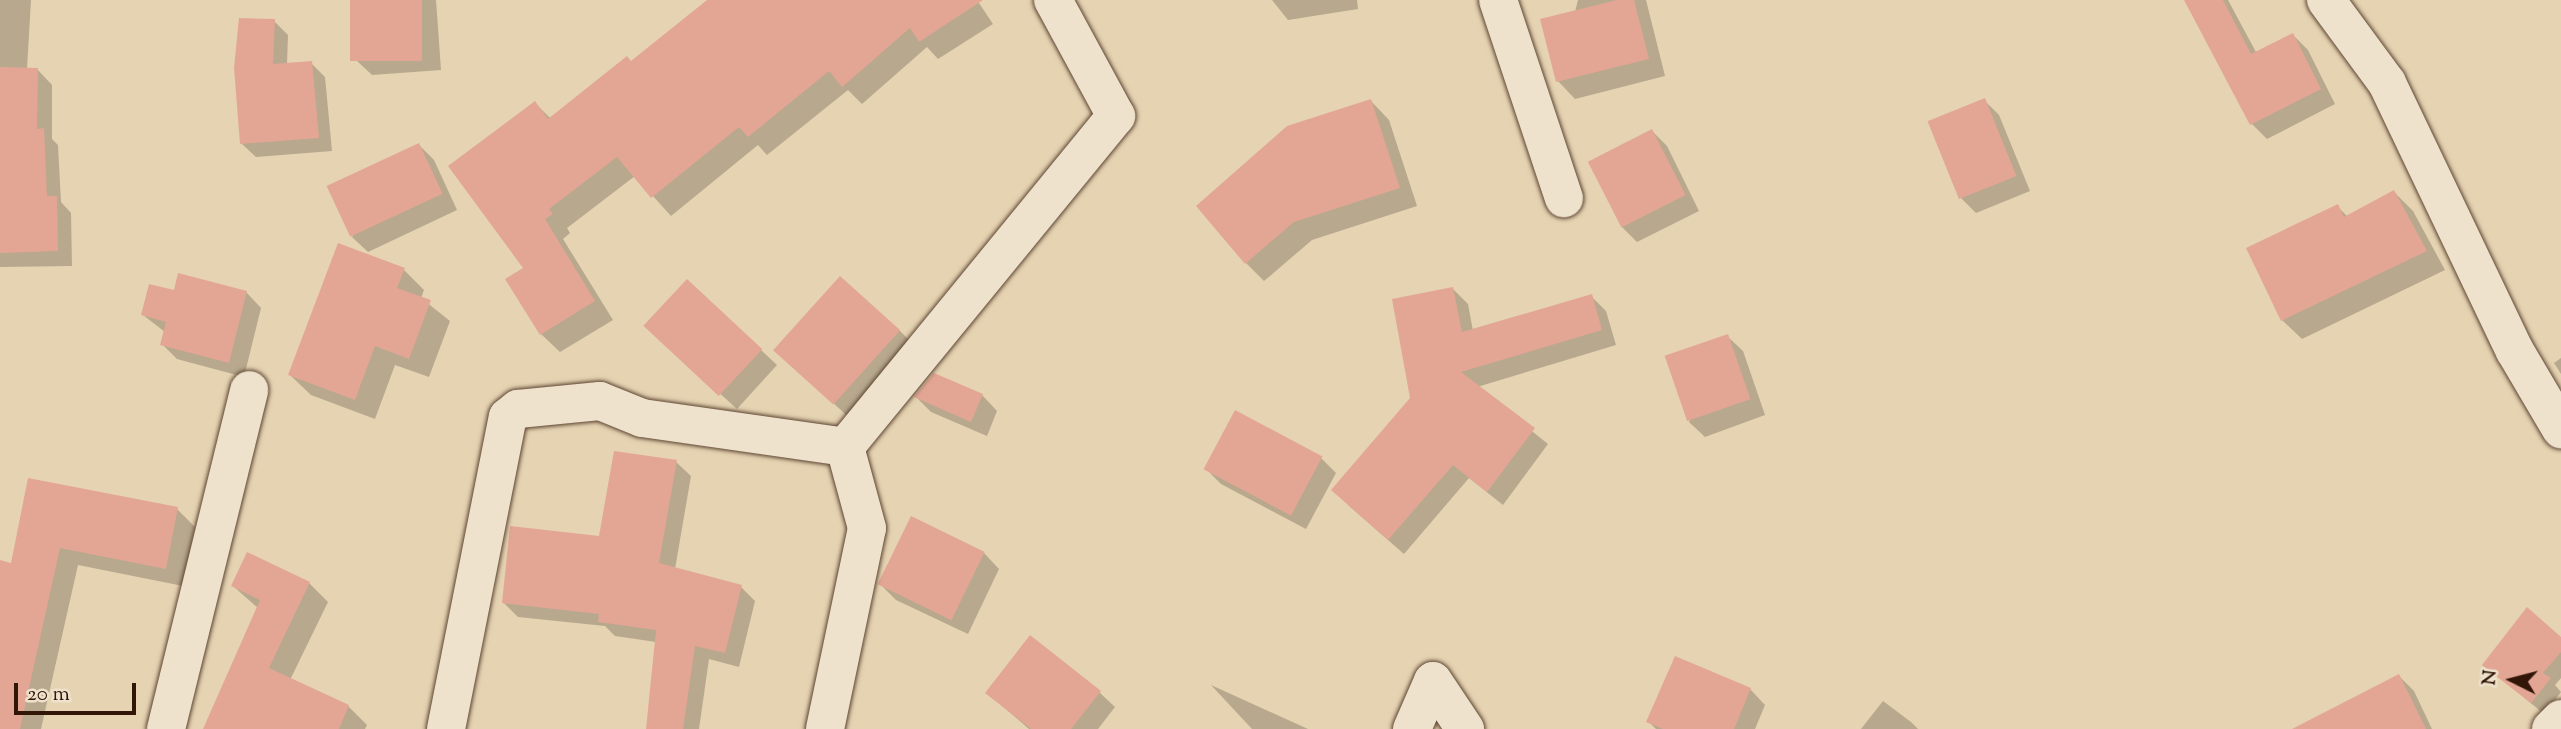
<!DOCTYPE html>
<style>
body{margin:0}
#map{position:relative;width:2561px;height:729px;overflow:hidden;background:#e5d3b2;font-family:"Sorts Mill Goudy",serif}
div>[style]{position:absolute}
.shadow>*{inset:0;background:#0003}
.building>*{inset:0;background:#e3a695;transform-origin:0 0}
.roads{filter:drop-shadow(0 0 2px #5e4532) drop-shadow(0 0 2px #5e4532)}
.street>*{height:38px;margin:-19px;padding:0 19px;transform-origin:19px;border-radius:19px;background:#eee2cd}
span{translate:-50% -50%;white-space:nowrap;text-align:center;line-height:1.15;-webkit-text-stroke:6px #eee2cd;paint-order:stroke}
.north{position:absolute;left:2477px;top:645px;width:70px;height:70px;-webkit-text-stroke:5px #eee2cd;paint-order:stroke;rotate:276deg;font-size:19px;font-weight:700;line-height:28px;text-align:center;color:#311608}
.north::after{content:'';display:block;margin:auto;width:24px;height:32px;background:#311608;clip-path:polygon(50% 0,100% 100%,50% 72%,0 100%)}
.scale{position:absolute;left:14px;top:683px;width:122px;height:32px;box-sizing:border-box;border:4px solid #311608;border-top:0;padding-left:9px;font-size:21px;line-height:24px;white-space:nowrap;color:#311608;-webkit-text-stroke:5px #eee2cd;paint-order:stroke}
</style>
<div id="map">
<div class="shadow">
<div style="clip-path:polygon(0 0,31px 0,27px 69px,37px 69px,52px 85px,52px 139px,58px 145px,61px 202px,71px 213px,72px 266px,0 267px)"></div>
<div style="clip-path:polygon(352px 0,436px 0,441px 70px,372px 75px,356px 60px)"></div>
<div style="clip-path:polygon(710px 0,977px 0,993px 24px,938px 59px,927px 47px,862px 104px,848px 90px,767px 155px,758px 145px,671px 216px,635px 176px,567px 228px,570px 233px,563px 239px,613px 320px,560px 352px,541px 334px,526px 269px,535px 103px,551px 119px,632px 63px)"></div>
<div style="clip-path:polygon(1272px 0,1357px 0,1358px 9px,1288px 20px)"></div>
<div style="clip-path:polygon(1578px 0,1646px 0,1665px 76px,1575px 99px,1558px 81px)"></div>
<div style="clip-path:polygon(2186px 0,2228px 0,2257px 54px,2293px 35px,2308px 50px,2335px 104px,2267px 139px,2252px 124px)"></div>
<div style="clip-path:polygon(274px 21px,288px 35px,287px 65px,311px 63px,325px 77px,332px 151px,256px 157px,242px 144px)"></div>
<div style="clip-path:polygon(1984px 100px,1999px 115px,2030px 191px,1976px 213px,1961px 198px)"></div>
<div style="clip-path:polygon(1371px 101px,1389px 120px,1417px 206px,1312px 240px,1264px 281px,1246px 263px)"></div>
<div style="clip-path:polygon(1652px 131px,1667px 146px,1699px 211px,1637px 242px,1622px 227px)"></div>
<div style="clip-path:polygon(419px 145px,434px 160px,457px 210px,368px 252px,352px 237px)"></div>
<div style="clip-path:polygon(2394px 192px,2413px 211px,2445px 270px,2302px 339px,2282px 320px,2337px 206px,2348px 217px)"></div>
<div style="clip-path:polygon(404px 270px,424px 290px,421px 298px,450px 321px,429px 377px,395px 365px,375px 419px,311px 395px,290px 375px)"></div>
<div style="clip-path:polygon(1453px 289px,1468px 304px,1473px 331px,1591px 296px,1606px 311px,1616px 345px,1477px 387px,1548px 444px,1503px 505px,1469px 478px,1404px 554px,1348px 505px,1412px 399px)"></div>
<div style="clip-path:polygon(246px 292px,261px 308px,244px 377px,177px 359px,162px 344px,165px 332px,143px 315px,175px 293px)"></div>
<div style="clip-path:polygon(900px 331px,921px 352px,857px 425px,777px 351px)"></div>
<div style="clip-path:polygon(1727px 336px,1743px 351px,1765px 415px,1705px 437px,1689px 422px)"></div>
<div style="clip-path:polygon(662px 341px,761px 350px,777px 365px,737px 409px)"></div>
<div style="clip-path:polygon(2561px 358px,2561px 374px,2554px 363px)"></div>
<div style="clip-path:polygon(982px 395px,997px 411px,987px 436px,931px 412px,916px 397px)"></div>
<div style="clip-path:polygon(1321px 458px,1336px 473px,1306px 529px,1221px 484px,1206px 469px)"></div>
<div style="clip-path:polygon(676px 462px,691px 476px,675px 569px,741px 587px,755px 601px,739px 667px,709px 659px,699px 729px,647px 729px,656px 642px,615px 636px,605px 626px,518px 617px,504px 603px,600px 538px)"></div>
<div style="clip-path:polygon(29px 480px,177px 509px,195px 527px,183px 586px,78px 565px,41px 729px,0 729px,0 562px,13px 565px)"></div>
<div style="clip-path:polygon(984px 553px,999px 569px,968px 634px,896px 600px,880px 584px)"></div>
<div style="clip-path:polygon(309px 583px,328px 602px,290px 680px,348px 706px,367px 725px,365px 729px,205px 729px,258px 608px,233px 586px)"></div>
<div style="clip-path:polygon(2561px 639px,2561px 678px,2555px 685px,2561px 692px,2544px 714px,2484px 665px)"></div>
<div style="clip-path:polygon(2399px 676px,2414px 691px,2432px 729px,2343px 729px)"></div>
<div style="clip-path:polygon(1211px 685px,1308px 729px,1252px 729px)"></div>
<div style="clip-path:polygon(1750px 689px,1765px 705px,1755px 729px,1656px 729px,1648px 721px)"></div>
<div style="clip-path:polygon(1099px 692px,1115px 707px,1098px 729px,1029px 729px,987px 693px)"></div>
<div style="clip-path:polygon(1883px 701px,1911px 722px,1918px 729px,1861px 729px)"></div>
</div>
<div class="building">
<div style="left:350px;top:0;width:72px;height:61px"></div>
<div style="clip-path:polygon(707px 0,983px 0,919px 42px,910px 28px,842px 87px,829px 71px,748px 137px,739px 127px,651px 198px,617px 157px,549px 209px,553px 214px,545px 219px,595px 301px,540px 335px,505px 279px,523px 268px,448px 166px,535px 101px,548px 119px,627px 56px,631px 61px)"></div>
<div style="clip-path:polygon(1617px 0,1634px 0,1649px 59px,1556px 82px,1540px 19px)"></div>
<div style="clip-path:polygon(2184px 0,2223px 0,2251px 54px,2293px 33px,2321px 89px,2250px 125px)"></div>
<div style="clip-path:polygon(239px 18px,275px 19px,273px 64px,312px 61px,319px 138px,240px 144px,234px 68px)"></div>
<div style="clip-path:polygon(0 67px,38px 68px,37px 129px,44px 128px,47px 196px,57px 196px,58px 251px,0 253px)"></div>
<div style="left:1985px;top:98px;width:84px;height:62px;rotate:68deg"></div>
<div style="clip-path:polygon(1371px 99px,1400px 188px,1294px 222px,1245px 264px,1196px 206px,1287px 126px)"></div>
<div style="left:1652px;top:129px;width:74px;height:72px;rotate:63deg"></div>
<div style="left:419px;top:143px;width:56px;height:102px;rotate:65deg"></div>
<div style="clip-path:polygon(2394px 190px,2427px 251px,2281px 321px,2246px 248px,2338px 204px,2344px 217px)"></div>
<div style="clip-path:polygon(338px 243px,405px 268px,397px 288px,431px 300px,409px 359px,375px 346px,355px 400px,288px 375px)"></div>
<div style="clip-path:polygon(178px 273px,247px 291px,229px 363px,160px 345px,166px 322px,141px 315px,149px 284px,174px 290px)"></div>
<div style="left:840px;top:276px;width:81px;height:100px;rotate:42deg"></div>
<div style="left:687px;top:279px;width:103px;height:64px;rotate:43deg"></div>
<div style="clip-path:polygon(1453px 287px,1462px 332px,1592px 294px,1602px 330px,1461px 372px,1535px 428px,1487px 492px,1453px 465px,1388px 540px,1331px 490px,1410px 398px,1392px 299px)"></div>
<div style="left:1728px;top:334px;width:69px;height:67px;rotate:71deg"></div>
<div style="clip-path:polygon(934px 373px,983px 394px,971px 422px,914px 397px)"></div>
<div style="left:1235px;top:410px;width:99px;height:67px;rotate:28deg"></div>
<div style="clip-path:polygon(614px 451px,677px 460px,659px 563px,742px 585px,725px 653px,695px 646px,683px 729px,646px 729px,656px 630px,598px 622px,599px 614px,502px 603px,510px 526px,599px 536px)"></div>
<div style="clip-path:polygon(28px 478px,178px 507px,166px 569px,60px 548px,20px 729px,0 729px,0 560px,11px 563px)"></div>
<div style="left:911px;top:516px;width:82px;height:76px;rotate:26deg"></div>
<div style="clip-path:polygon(247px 552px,310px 582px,269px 668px,349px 705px,339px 729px,203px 729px,260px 600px,231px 586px)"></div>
<div style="clip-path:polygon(2527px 607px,2561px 637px,2561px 652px,2543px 673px,2551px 678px,2531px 703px,2482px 665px)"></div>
<div style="clip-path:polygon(1030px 635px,1101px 691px,1071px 729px,1031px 729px,985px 693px)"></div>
<div style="clip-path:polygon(1675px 656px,1751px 688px,1734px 729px,1663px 729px,1646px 722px)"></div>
<div style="clip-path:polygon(2399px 674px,2426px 729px,2292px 729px)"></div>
</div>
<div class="roads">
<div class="street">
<div style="left:1498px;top:0;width:209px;rotate:71.6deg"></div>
<div style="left:2326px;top:0;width:103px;rotate:53.7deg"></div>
<div style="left:2387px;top:83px;width:297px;rotate:64.5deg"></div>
<div style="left:2515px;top:351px;width:91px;rotate:59.5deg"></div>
<div style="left:166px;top:729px;width:349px;rotate:-76.2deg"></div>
<div style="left:446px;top:729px;width:318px;rotate:-78.8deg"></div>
<div style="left:508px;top:417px;width:13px;rotate:-39deg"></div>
<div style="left:518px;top:409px;width:82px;rotate:-5.6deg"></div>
<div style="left:600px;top:401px;width:45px;rotate:22deg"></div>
<div style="left:642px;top:418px;width:205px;rotate:8.1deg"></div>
<div style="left:845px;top:447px;width:428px;rotate:-50.7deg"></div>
<div style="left:1116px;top:116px;width:132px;rotate:-118.5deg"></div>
<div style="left:825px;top:729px;width:205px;rotate:-78.2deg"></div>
<div style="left:867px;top:528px;width:84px;rotate:-105.2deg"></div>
<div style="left:1412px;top:729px;width:52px;rotate:-66.4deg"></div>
<div style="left:1433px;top:681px;width:58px;rotate:56.3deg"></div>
<div style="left:2551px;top:729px;width:14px;rotate:-45deg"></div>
</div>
</div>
<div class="north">N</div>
<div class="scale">20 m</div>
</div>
